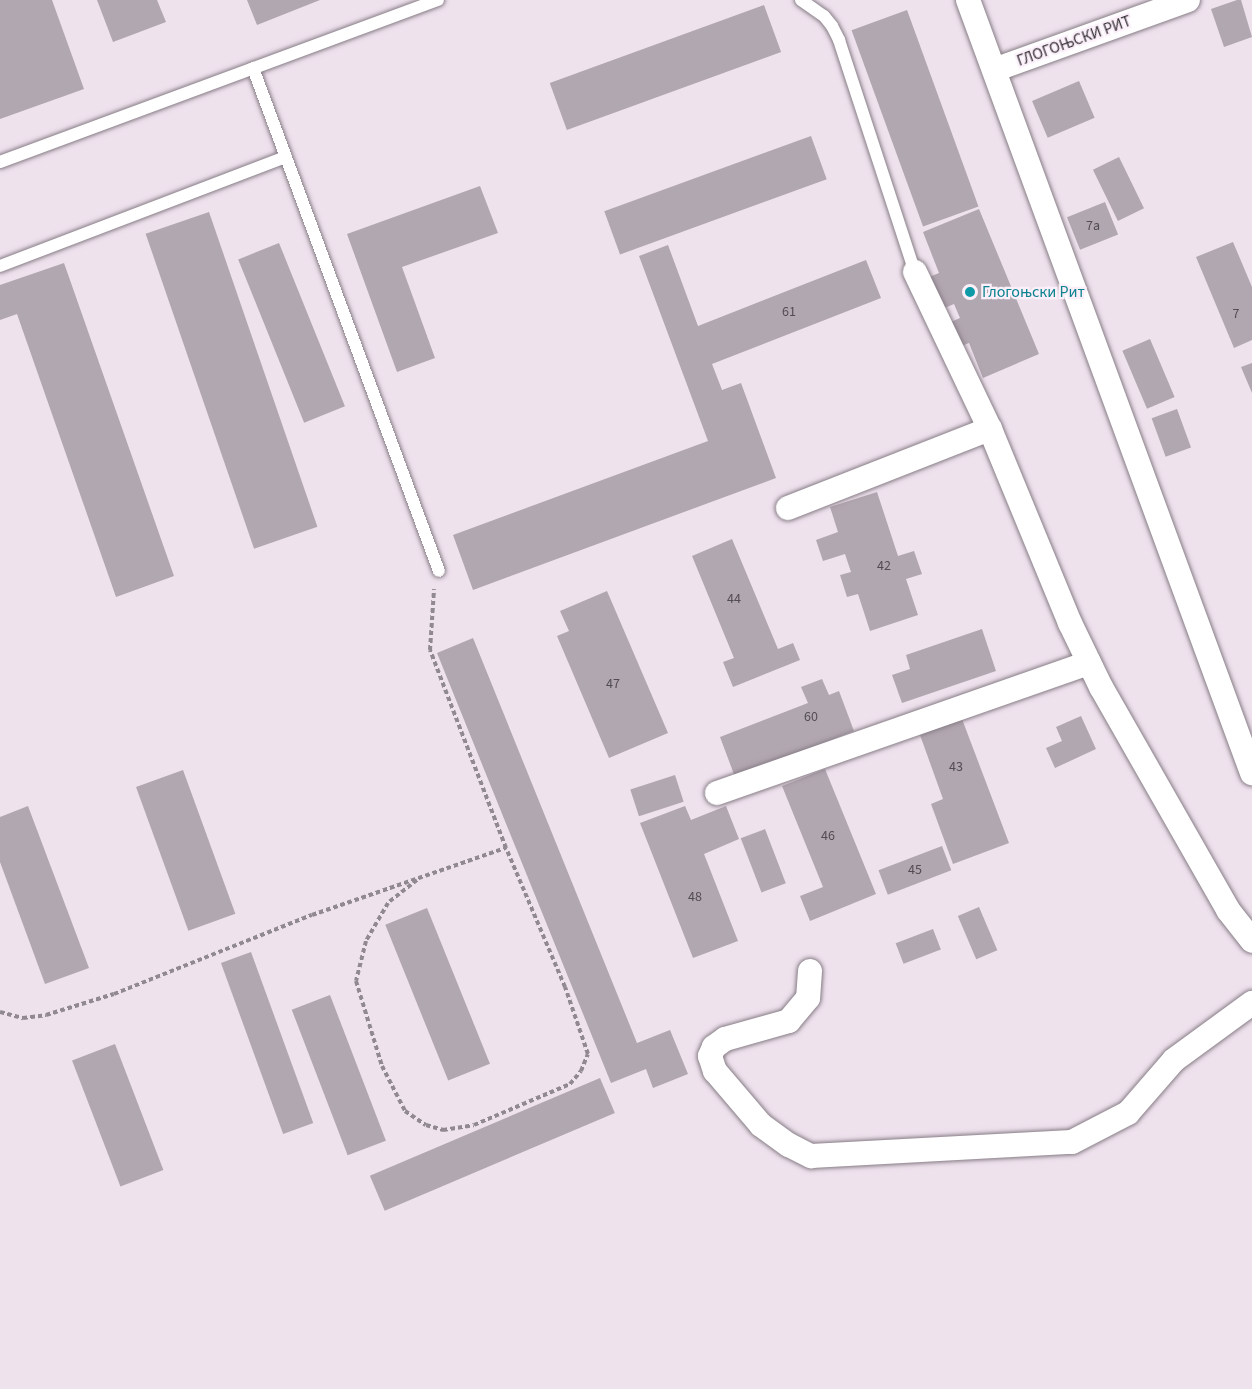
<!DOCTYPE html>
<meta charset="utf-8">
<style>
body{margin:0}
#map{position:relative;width:1252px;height:1389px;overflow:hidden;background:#eee2ed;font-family:"Source Sans 3",sans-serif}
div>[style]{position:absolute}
.building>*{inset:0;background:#b1a7b0;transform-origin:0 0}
.path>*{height:4px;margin-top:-2px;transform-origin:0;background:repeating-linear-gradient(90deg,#918991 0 4.5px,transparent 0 7.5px)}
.roads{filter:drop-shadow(0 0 2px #877d86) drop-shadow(0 0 2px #877d86)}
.lane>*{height:12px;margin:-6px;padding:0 6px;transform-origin:6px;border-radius:6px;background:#fff}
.street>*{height:24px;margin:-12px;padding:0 12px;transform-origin:12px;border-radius:12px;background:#fff}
.dots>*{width:16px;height:16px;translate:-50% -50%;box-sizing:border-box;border:3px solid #fbf0fa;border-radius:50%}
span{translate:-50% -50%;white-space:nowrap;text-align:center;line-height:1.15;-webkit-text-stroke:4.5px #fbf0fa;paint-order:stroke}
.number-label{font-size:14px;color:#524d52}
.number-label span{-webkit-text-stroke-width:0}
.street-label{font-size:16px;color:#332f33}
.culture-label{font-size:16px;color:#0d838f}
.left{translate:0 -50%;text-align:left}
</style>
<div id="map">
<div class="building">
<div style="clip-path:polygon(0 0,52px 0,84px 89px,0 119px)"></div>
<div style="clip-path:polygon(97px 0,157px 0,166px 22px,113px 42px)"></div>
<div style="clip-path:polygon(247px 0,320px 0,257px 25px)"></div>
<div style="clip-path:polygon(1237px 0,1241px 0,1252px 37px,1224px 47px,1211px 9px)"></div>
<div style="left:764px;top:5px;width:50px;height:228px;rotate:70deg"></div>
<div style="left:907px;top:10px;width:209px;height:59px;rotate:70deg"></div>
<div style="left:1079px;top:81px;width:40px;height:51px;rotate:67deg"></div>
<div style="left:811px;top:136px;width:46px;height:220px;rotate:70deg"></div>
<div style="left:1119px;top:157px;width:57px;height:29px;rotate:64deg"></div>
<div style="clip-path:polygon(480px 186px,498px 233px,402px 267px,435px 358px,397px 372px,347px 234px)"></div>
<div style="left:1105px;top:202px;width:35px;height:41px;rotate:68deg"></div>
<div style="clip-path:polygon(979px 209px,1039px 354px,983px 378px,969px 343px,954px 349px,944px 325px,960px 318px,954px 304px,935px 312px,922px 280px,939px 273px,923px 232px)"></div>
<div style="left:209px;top:212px;width:333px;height:67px;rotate:71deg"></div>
<div style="clip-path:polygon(1233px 242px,1252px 287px,1252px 340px,1234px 348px,1196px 257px)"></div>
<div style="left:279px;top:243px;width:176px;height:44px;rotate:68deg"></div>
<div style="clip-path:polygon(668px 245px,698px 326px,866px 260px,881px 298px,712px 364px,722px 390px,741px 383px,776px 478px,473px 590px,453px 535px,708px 441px,639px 256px)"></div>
<div style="clip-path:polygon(64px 263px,174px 576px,116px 597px,17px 314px,0 320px,0 285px)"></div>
<div style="left:1150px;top:339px;width:63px;height:30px;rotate:67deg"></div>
<div style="clip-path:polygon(1252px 363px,1252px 393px,1241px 367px)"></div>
<div style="left:1177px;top:409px;width:41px;height:27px;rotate:70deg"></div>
<div style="clip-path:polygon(877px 492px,898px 556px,914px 551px,922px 574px,906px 579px,918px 615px,870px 631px,858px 594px,847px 597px,840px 575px,851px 572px,845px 554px,823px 561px,816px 540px,838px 532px,830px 507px)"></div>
<div style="clip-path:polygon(732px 539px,778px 649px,793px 643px,800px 660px,733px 687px,723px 662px,734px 658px,692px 556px)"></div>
<div style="clip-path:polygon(607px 591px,668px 733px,609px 758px,557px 636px,569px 631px,560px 611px)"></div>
<div style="clip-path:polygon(982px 629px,996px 671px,902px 703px,892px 675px,910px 669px,906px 655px)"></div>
<div style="clip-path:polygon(473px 638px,637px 1043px,670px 1030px,688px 1074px,653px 1088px,646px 1069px,611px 1083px,437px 653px)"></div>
<div style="clip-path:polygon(822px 679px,829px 695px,839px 691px,854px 731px,735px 777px,720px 737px,808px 703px,801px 687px)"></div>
<div style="clip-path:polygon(1081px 716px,1096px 749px,1055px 768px,1046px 748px,1062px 741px,1056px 727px)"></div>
<div style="clip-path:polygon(962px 719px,1009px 843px,953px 864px,931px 804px,943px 799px,920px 735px)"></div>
<div style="clip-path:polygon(825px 769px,876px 894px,810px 921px,800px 896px,823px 887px,782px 786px)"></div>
<div style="left:183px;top:770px;width:153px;height:50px;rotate:70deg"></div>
<div style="left:675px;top:775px;width:28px;height:47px;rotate:72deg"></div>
<div style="clip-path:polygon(28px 806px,89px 968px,45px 984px,0 862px,0 817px)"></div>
<div style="clip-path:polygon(685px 806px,691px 820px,726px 806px,739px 839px,704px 854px,738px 941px,693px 958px,640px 823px)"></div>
<div style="left:765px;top:829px;width:58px;height:26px;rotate:69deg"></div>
<div style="left:942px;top:846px;width:26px;height:68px;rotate:69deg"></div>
<div style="left:979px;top:907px;width:47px;height:23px;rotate:67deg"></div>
<div style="left:427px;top:908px;width:168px;height:45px;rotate:68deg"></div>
<div style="left:933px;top:929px;width:22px;height:40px;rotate:69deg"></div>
<div style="left:251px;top:952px;width:182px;height:32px;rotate:70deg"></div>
<div style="left:330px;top:995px;width:156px;height:41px;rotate:69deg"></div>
<div style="left:115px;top:1044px;width:135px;height:46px;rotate:69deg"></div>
<div style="left:600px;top:1078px;width:38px;height:250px;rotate:67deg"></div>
</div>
<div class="path">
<div style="left:417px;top:880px;width:37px;rotate:142deg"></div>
<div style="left:388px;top:903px;width:44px;rotate:120.1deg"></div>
<div style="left:366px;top:941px;width:41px;rotate:104deg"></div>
<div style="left:356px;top:981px;width:89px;rotate:73deg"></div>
<div style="left:382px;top:1066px;width:51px;rotate:62.9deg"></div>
<div style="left:405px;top:1111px;width:25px;rotate:34deg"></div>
<div style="left:426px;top:1125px;width:18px;rotate:16deg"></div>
<div style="left:443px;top:1130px;width:31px;rotate:-9deg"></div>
<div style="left:474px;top:1125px;width:104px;rotate:-23.1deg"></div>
<div style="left:570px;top:1084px;width:17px;rotate:-50deg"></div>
<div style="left:581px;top:1071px;width:18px;rotate:-68deg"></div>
<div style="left:588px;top:1054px;width:71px;rotate:-108.9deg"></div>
<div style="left:565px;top:987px;width:151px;rotate:-113deg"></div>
<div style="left:506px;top:848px;width:212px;rotate:-111deg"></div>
<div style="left:430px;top:650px;width:61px;rotate:-86.2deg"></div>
<div style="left:0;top:1012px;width:24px;rotate:15deg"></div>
<div style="left:23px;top:1018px;width:23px;rotate:-7deg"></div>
<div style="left:46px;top:1015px;width:71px;rotate:-17.2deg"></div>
<div style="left:114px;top:994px;width:213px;rotate:-21.8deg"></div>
<div style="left:312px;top:915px;width:205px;rotate:-19.1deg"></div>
</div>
<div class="roads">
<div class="lane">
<div style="left:801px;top:0;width:28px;rotate:35deg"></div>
<div style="left:824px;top:16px;width:13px;rotate:51deg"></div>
<div style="left:832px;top:26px;width:16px;rotate:63deg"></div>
<div style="left:839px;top:40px;width:244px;rotate:71.9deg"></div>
<div style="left:253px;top:68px;width:536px;rotate:69.71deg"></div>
<div style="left:0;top:162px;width:467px;rotate:-20.3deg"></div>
<div style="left:0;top:266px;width:306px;rotate:-20.9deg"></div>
</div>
<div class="street">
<div style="left:968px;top:0;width:824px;rotate:69.83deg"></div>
<div style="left:994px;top:70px;width:206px;rotate:-19.8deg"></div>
<div style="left:915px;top:272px;width:174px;rotate:64.5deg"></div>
<div style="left:990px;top:429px;width:210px;rotate:67.6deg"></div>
<div style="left:1070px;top:623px;width:71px;rotate:64.2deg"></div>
<div style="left:1101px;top:687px;width:257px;rotate:60.3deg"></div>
<div style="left:1228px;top:910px;width:39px;rotate:52deg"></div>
<div style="left:788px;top:508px;width:217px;rotate:-21.4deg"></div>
<div style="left:717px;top:793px;width:394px;rotate:-19.3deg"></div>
<div style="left:810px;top:971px;width:27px;rotate:94deg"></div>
<div style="left:808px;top:998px;width:30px;rotate:130deg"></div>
<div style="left:789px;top:1021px;width:66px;rotate:164.3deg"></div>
<div style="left:725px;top:1039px;width:14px;rotate:144deg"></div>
<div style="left:714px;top:1047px;width:10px;rotate:114deg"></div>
<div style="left:710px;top:1056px;width:16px;rotate:72deg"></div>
<div style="left:715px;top:1071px;width:71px;rotate:49.6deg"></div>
<div style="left:761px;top:1125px;width:34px;rotate:36deg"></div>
<div style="left:789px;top:1145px;width:25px;rotate:27deg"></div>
<div style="left:811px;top:1156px;width:261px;rotate:-3.1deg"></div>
<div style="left:1072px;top:1142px;width:63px;rotate:-27.4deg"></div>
<div style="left:1128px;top:1113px;width:70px;rotate:-49deg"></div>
<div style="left:1174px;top:1060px;width:97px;rotate:-36.2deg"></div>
</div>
</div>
<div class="dots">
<div style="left:970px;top:292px;background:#0f9aa8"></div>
</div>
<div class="number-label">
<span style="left:1093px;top:226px">7a</span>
<span style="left:789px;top:312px">61</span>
<span style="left:1236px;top:314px">7</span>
<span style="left:884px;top:566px">42</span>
<span style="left:734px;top:599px">44</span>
<span style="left:613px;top:684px">47</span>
<span style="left:811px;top:717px">60</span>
<span style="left:956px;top:767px">43</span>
<span style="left:828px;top:836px">46</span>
<span style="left:915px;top:870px">45</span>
<span style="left:695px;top:897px">48</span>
</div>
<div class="street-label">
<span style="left:1074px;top:41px;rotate:-20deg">ГЛОГОЊСКИ РИТ</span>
</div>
<div class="culture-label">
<span class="left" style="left:982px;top:292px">Глогоњски Рит</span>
</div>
</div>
